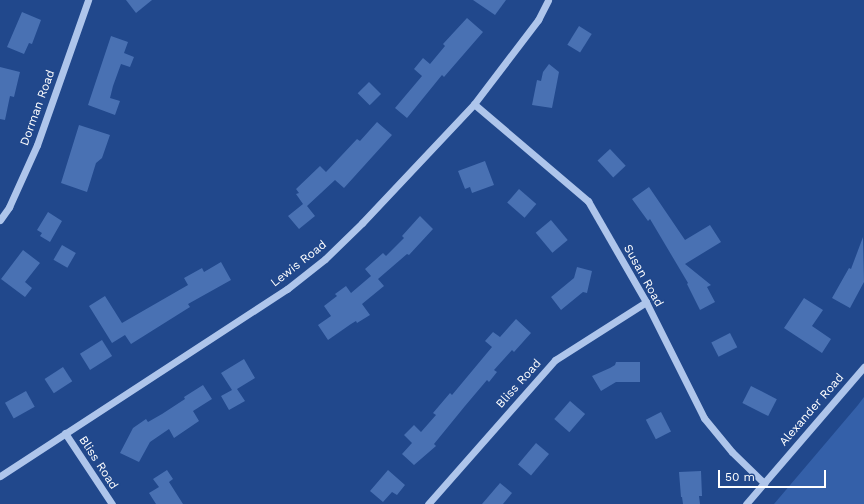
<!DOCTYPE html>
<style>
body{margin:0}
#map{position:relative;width:864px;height:504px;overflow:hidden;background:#21488c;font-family:"Work Sans",sans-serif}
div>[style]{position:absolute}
.green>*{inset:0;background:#3460a9}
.building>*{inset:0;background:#4971b3;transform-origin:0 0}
.minor>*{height:7px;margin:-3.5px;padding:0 3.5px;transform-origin:3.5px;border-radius:3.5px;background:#aec5eb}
span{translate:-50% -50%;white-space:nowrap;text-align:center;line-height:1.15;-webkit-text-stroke:3px #21488c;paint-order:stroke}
.street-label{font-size:12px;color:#fff}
.scale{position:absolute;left:718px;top:470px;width:108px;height:18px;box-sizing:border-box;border:2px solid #fff;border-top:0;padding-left:5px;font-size:12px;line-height:14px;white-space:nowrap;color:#fff;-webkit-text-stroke:3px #21488c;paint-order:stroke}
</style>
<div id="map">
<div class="green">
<div style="clip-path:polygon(864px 397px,864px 504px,774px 504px,858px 405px)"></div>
</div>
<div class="building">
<div style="clip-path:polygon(126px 0,152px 0,136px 13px)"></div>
<div style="clip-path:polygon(473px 0,506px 0,495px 15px)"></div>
<div style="clip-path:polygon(22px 12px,41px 20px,32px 44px,29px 43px,24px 54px,7px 47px)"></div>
<div style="clip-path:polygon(467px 18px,483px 32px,444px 77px,442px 75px,407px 118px,395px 108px,422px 76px,414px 69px,423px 58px,430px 64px,445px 46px,443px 44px)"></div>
<div style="left:579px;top:26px;width:15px;height:22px;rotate:32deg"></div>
<div style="clip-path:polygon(111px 36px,128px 42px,124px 53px,134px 57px,130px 67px,121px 64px,113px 86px,110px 98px,120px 101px,115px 115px,88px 105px)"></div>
<div style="clip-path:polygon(549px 64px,559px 72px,552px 108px,532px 105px,537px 80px,541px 81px,543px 72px)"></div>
<div style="clip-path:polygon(0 67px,20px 72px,14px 97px,10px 96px,5px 120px,0 119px)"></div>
<div style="left:369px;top:82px;width:17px;height:16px;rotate:45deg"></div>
<div style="clip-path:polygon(377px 122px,392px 135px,344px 188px,335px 180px,307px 206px,315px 216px,299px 229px,288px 216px,303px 204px,296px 194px,299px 193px,296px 189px,320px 166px,326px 172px,357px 139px,360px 141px)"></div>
<div style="clip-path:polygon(79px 125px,110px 135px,102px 158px,96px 163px,87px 192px,61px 183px)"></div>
<div style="left:610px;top:149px;width:23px;height:17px;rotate:47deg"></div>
<div style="clip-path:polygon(485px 161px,494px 185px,472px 193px,470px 187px,465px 189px,458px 171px)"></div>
<div style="clip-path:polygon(649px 187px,685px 240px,710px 225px,721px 242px,685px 264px,711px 285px,707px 287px,715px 302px,700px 310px,687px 284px,688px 283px,650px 219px,648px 221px,632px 199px)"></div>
<div style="left:519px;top:189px;width:23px;height:18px;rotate:41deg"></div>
<div style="clip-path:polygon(48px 212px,62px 221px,50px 242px,40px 236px,42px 233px,37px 230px)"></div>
<div style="clip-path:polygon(420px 216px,433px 229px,409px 255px,407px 254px,378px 279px,384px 286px,362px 304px,370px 315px,357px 323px,356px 321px,351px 324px,328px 340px,318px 325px,331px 316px,324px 306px,337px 296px,335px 294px,346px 286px,351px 293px,371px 276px,365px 269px,383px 253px,386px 256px,404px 238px,402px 236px)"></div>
<div style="left:551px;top:220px;width:26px;height:20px;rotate:50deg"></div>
<div style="clip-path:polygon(863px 237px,864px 282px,850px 308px,832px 298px,849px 268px,851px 269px)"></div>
<div style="left:62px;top:245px;width:16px;height:17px;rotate:30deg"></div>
<div style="clip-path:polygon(23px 250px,40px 263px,25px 282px,32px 288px,25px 297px,1px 279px)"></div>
<div style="clip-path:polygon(221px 262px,231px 280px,188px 304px,190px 307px,131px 344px,125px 335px,112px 343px,89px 306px,105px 296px,122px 323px,188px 285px,184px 278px,202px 268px,204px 272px)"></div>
<div style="clip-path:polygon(577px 267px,592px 271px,587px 293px,583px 292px,561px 310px,551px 297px,574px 278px)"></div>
<div style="clip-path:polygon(804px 298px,823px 310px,812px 326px,831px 339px,822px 353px,784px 328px)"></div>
<div style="clip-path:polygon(516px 319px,531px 333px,514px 352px,512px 350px,494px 370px,497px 372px,489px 382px,487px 380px,465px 406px,434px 444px,436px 446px,414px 465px,402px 454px,412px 443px,404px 435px,414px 425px,421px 432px,436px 415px,433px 413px,450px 393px,452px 395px,492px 347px,485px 341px,493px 332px,500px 337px)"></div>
<div style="left:730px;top:333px;width:16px;height:21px;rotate:63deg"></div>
<div style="left:102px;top:340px;width:19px;height:26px;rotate:58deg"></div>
<div style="clip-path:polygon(244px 359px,255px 378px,237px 389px,245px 401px,229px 410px,221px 396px,232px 390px,221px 373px)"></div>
<div style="clip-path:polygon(616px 362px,640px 362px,640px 382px,616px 382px,601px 391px,592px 376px,610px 368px,615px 365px)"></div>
<div style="left:63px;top:367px;width:17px;height:22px;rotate:57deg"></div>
<div style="clip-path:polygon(203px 385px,212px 399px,193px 411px,199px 421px,174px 438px,169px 429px,150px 442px,139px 462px,120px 453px,133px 428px,146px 419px,148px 422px,162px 414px,185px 399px,184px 397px)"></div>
<div style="left:751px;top:386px;width:29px;height:19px;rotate:27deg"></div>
<div style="left:26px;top:391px;width:18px;height:24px;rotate:61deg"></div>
<div style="left:570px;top:401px;width:20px;height:24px;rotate:41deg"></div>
<div style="left:661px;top:412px;width:22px;height:17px;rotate:63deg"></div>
<div style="left:536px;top:443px;width:17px;height:28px;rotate:40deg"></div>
<div style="clip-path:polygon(167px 470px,173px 479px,169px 482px,183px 504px,156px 504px,149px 493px,159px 487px,153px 479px)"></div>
<div style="clip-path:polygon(388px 470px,405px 485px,397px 495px,392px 492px,383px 502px,370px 491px)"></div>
<div style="clip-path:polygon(701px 471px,702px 496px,699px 496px,700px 504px,683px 504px,682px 497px,681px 497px,679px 472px)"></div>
<div style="clip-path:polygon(500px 483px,512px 493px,503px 504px,482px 504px)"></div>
</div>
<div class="minor">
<div style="left:474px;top:104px;width:150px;rotate:40.4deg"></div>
<div style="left:588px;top:201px;width:116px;rotate:60.1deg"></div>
<div style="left:646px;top:302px;width:130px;rotate:63.4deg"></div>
<div style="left:704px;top:418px;width:44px;rotate:50.5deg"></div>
<div style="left:732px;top:452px;width:45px;rotate:44.1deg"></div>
<div style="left:0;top:220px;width:16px;rotate:-55deg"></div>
<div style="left:9px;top:207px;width:68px;rotate:-65.7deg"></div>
<div style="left:37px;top:145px;width:154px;rotate:-70.6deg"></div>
<div style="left:65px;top:433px;width:85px;rotate:56.5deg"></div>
<div style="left:0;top:476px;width:343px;rotate:-33.1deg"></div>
<div style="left:287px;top:289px;width:48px;rotate:-38.3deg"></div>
<div style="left:325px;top:259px;width:52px;rotate:-44.2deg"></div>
<div style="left:362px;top:223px;width:163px;rotate:-46.7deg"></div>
<div style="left:474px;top:104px;width:106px;rotate:-52.7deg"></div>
<div style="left:538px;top:20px;width:22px;rotate:-63deg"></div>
<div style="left:428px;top:504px;width:192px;rotate:-48.6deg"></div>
<div style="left:555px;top:360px;width:108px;rotate:-32.5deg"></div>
<div style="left:746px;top:504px;width:181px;rotate:-49.3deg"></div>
</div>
<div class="street-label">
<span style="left:38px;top:108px;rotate:-70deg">Dorman Road</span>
<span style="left:299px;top:264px;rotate:-38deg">Lewis Road</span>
<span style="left:643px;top:276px;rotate:61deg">Susan Road</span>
<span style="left:519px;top:384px;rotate:-48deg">Bliss Road</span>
<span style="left:812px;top:410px;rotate:-49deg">Alexander Road</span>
<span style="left:98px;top:463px;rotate:57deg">Bliss Road</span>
</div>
<div class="scale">50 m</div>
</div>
